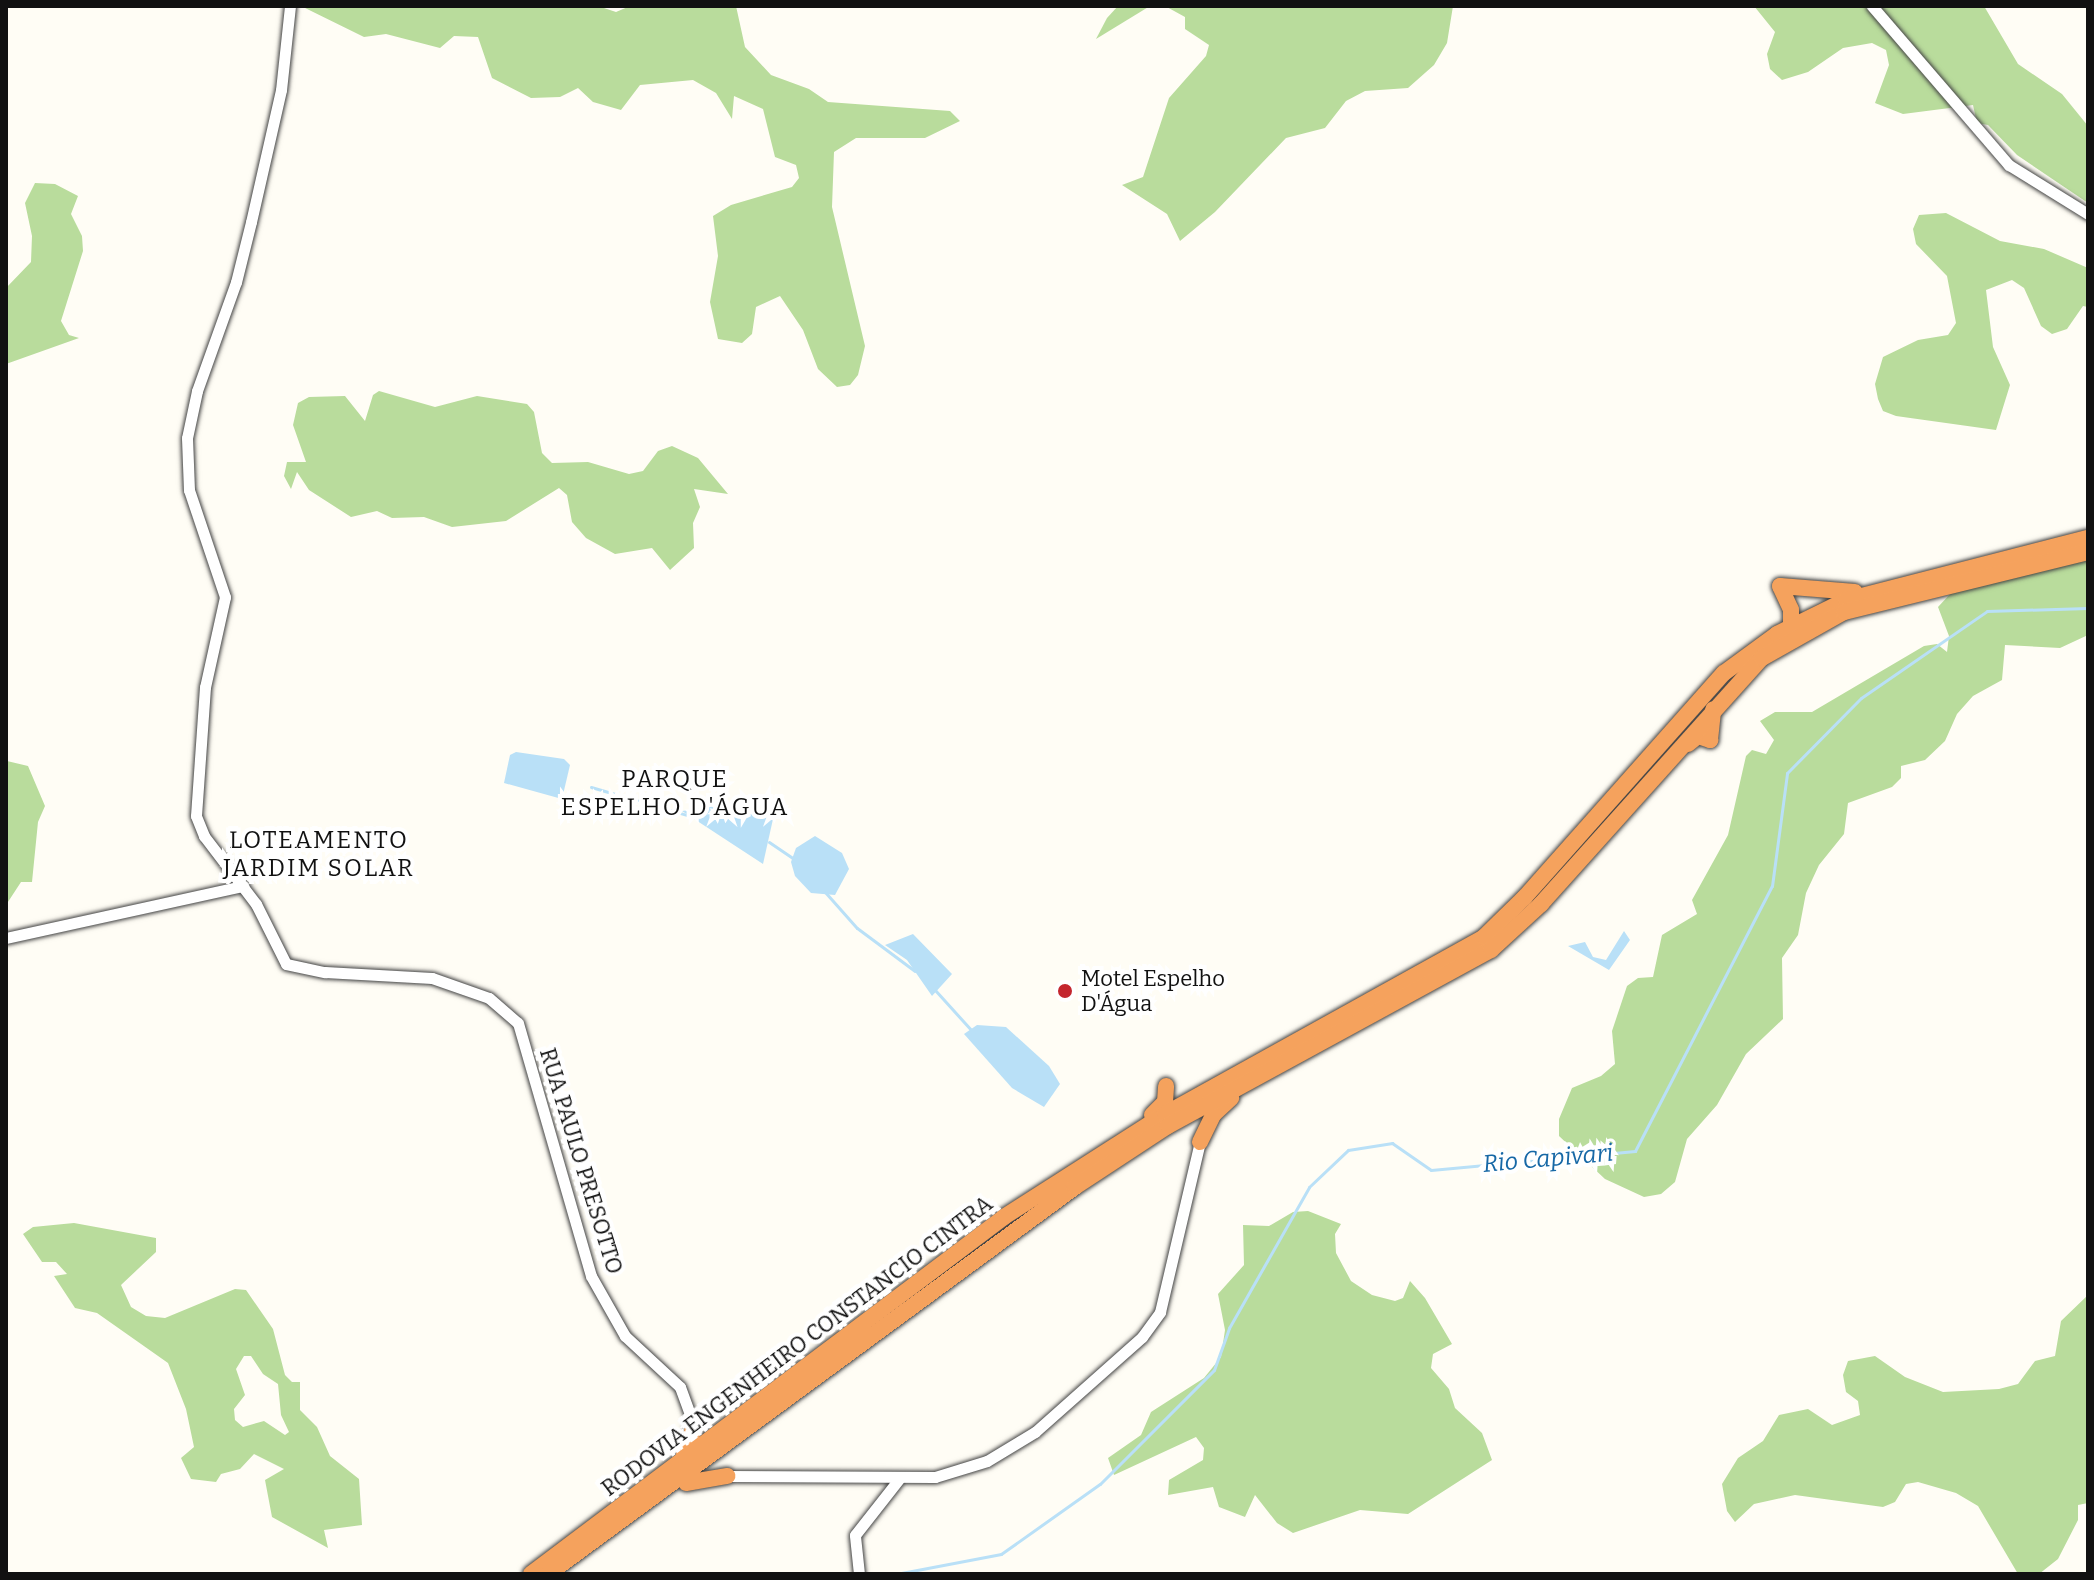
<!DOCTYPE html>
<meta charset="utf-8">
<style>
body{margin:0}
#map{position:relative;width:2094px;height:1580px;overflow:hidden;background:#fffdf5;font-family:Bitter,serif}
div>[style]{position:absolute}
.forest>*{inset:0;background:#b9dc9c}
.water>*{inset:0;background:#b9e0f7}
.stream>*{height:3px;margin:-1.5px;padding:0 1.5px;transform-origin:1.5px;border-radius:1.5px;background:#b9e0f7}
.roads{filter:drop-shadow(0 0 2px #444) drop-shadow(0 0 2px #444)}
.tertiary>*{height:11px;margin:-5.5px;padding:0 5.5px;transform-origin:5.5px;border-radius:5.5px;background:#fff}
.motorway>*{height:16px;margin:-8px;padding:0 8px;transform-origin:8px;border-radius:8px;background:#f5a25d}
.dots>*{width:22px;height:22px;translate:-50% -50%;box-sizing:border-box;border:4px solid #fff;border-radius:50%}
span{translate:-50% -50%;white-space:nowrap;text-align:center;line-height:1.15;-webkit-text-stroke:8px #fff;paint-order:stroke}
.poi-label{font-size:22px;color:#111}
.left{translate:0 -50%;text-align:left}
.street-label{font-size:22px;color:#111}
.neighbourhood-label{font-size:24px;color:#111;letter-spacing:2px}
.water-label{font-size:24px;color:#1768a6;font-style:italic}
.frame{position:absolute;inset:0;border:8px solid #111;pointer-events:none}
</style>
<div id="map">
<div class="forest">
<div style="clip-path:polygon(301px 6px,598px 6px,616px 12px,630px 6px,736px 6px,745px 47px,771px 75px,809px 89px,828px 102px,950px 111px,960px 121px,925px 138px,856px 138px,834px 152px,832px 207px,865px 346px,858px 375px,850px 385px,837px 387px,818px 369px,803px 330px,780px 296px,756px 307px,752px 334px,742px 343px,718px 339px,710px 302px,718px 256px,713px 216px,731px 205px,792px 187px,799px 178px,796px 165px,775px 157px,763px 109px,734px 96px,732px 119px,716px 93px,693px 80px,640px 85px,621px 110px,593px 102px,578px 88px,560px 97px,531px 98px,492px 78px,478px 37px,454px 36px,440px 48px,386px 34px,364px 37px)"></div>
<div style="clip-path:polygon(1118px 6px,1150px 6px,1096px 39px,1107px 18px)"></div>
<div style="clip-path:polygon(1165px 6px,1453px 6px,1447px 43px,1434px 65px,1408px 88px,1365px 91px,1346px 101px,1325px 128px,1286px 138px,1215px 212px,1180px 241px,1167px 214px,1122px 185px,1143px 177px,1169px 98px,1206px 56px,1209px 45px,1185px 29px,1185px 17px)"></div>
<div style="clip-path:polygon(1754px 6px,1984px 6px,2018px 64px,2062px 94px,2088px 126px,2088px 203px,2017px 155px,1988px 125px,1977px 123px,1973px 105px,1903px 114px,1875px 103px,1889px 65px,1886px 50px,1872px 43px,1843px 48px,1808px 72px,1782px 80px,1770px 69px,1767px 54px,1775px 32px)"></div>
<div style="clip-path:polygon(35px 183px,55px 184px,78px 196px,71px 214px,82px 236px,83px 251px,61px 321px,69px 335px,79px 338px,6px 364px,6px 288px,31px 262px,32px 236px,25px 203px)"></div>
<div style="clip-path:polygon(1946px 213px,2000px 241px,2044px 249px,2088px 268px,2088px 307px,2083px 306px,2067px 329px,2052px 334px,2041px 326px,2024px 288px,2012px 280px,1986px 290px,1993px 347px,2010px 385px,1996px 430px,1896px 416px,1883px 411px,1878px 399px,1875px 384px,1883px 357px,1918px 340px,1948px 335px,1956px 323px,1947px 276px,1916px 244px,1913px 229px,1919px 215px)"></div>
<div style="clip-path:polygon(379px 391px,435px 407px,477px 396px,527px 404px,534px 412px,542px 453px,552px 463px,588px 462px,629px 474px,643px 471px,658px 451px,672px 446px,698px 458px,728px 494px,694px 489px,700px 507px,693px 523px,694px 548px,670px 570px,652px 548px,615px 554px,586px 538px,572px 522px,567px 495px,559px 488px,506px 521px,452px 527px,424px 517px,392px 518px,377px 511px,351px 517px,309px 490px,297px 472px,291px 489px,284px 476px,287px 462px,306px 462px,293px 425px,298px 403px,309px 397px,345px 396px,365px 421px,373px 395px)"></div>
<div style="clip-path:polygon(2088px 559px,2088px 635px,2060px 648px,2005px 645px,2002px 680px,1973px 696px,1957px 714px,1945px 741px,1925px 760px,1901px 766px,1901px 778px,1892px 787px,1848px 803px,1844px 834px,1819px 865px,1806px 893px,1798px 935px,1782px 958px,1783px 1019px,1746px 1054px,1717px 1105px,1687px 1139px,1675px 1182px,1661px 1194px,1644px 1197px,1605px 1179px,1559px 1136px,1559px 1119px,1572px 1088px,1601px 1076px,1615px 1064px,1612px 1031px,1627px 986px,1638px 978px,1653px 977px,1662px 935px,1697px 914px,1692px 900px,1728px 835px,1746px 756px,1752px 750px,1766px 754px,1774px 740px,1760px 721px,1775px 712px,1812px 712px,1924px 646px,1937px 644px,1947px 652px,1949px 636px,1938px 607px,1951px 593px,1992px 584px,2026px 565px)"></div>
<div style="clip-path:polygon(7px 761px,28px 766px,45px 806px,38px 822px,32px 882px,21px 882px,6px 905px)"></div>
<div style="clip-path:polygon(1308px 1211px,1341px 1224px,1335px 1234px,1336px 1253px,1351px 1281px,1372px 1295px,1395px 1301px,1403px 1298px,1410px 1281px,1425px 1298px,1452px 1344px,1433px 1354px,1431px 1368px,1449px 1389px,1455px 1408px,1482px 1433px,1492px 1460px,1408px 1514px,1360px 1510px,1293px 1533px,1277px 1523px,1255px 1495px,1245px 1517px,1219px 1507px,1213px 1487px,1168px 1495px,1169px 1480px,1203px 1460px,1204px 1448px,1196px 1437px,1114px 1475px,1108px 1458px,1141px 1435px,1151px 1412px,1204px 1378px,1221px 1357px,1225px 1330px,1218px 1294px,1244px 1265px,1243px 1225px,1269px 1226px,1293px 1212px)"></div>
<div style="clip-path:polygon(evenodd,74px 1223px,156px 1238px,156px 1252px,121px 1285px,131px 1307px,146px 1316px,165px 1318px,235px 1289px,246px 1290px,273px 1329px,285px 1375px,292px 1382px,300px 1382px,300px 1410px,317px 1427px,330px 1456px,359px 1479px,362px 1525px,324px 1530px,328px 1548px,272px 1517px,265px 1480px,284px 1469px,254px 1454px,240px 1469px,221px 1474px,216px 1482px,191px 1479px,181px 1458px,194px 1447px,186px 1409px,168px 1363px,97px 1313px,75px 1308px,54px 1276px,67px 1274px,56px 1262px,42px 1262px,23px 1234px,33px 1227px,74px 1223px,244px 1356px,251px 1356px,263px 1374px,278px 1384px,281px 1415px,289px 1432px,285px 1435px,264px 1421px,243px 1427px,235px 1420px,234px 1409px,245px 1395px,236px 1369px,244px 1356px)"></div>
<div style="clip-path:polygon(2088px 1295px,2088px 1503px,2078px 1505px,2078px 1520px,2058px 1559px,2039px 1574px,2018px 1574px,1978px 1506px,1956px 1493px,1918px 1482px,1906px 1484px,1895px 1502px,1883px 1507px,1795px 1495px,1754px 1504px,1735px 1522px,1727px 1511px,1722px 1484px,1738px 1458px,1763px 1441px,1779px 1415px,1808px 1409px,1832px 1425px,1860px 1415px,1858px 1401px,1846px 1392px,1843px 1375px,1848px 1361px,1875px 1356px,1905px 1377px,1943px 1392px,1999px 1389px,2018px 1384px,2035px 1361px,2055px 1356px,2061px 1321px)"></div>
</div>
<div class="water">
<div style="clip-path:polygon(516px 752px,564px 759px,570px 765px,562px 799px,504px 783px,510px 755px)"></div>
<div style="clip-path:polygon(715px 806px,773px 819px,763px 864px,682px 811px)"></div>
<div style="clip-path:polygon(815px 836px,842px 853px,849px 869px,835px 895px,811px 893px,795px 876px,791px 862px,796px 848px)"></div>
<div style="clip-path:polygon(1624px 931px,1630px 940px,1609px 970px,1568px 946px,1585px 942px,1593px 957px,1606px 960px)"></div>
<div style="clip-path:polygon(913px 934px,952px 974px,932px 996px,907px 960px,885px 945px)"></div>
<div style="clip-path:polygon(977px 1025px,1006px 1027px,1049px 1066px,1060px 1084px,1044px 1107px,1012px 1088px,964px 1034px)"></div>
</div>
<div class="stream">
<div style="left:591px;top:787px;width:103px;rotate:16.3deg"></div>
<div style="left:769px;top:842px;width:32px;rotate:34deg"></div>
<div style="left:825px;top:892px;width:48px;rotate:48.4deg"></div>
<div style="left:857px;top:928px;width:72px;rotate:36.6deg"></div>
<div style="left:935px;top:990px;width:57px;rotate:47.9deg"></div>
<div style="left:896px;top:1574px;width:107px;rotate:-10.8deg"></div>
<div style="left:1001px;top:1554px;width:121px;rotate:-35.3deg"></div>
<div style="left:1100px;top:1484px;width:161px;rotate:-45deg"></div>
<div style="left:1214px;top:1370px;width:45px;rotate:-70.3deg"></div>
<div style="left:1229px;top:1328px;width:162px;rotate:-60.4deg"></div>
<div style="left:1309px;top:1187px;width:54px;rotate:-43.5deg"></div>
<div style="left:1348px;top:1150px;width:45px;rotate:-9deg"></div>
<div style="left:1392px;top:1143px;width:47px;rotate:34.7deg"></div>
<div style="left:1431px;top:1170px;width:205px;rotate:-5.3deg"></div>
<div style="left:1635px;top:1151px;width:298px;rotate:-62.7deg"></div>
<div style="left:1772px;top:886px;width:114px;rotate:-82.4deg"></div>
<div style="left:1787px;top:773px;width:105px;rotate:-45.4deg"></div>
<div style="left:1861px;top:698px;width:153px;rotate:-34.6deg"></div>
<div style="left:1987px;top:611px;width:101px;rotate:-1.7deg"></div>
</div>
<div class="roads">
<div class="tertiary">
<div style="left:290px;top:6px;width:84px;rotate:96.1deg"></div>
<div style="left:281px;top:90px;width:135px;rotate:102.8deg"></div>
<div style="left:251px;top:222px;width:62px;rotate:104deg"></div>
<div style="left:236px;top:282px;width:116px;rotate:109.7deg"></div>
<div style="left:197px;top:391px;width:48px;rotate:102deg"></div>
<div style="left:187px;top:438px;width:52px;rotate:87.8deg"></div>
<div style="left:189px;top:490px;width:113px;rotate:71.4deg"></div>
<div style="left:225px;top:597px;width:92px;rotate:102.5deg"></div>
<div style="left:205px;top:687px;width:129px;rotate:94deg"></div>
<div style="left:196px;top:816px;width:22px;rotate:68deg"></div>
<div style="left:204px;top:836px;width:86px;rotate:52.6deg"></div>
<div style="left:256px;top:904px;width:67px;rotate:63.4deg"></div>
<div style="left:286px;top:964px;width:40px;rotate:12deg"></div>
<div style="left:325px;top:972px;width:107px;rotate:3.2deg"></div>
<div style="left:432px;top:978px;width:60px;rotate:19.3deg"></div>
<div style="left:489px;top:998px;width:38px;rotate:41deg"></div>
<div style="left:518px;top:1023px;width:263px;rotate:73.9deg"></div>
<div style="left:591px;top:1276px;width:69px;rotate:60.5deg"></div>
<div style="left:625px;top:1336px;width:75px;rotate:42.8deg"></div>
<div style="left:680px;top:1387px;width:38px;rotate:70deg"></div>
<div style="left:1872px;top:6px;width:210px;rotate:49.3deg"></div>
<div style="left:2009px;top:165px;width:93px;rotate:31.8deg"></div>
<div style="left:6px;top:938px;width:243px;rotate:-12.4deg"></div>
<div style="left:727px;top:1476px;width:208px;rotate:0.3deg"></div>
<div style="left:935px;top:1477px;width:54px;rotate:-17.1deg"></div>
<div style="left:987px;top:1461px;width:56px;rotate:-31.1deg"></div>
<div style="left:1035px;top:1432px;width:143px;rotate:-41.6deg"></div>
<div style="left:1142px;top:1337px;width:31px;rotate:-54deg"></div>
<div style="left:1160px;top:1312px;width:175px;rotate:-76.8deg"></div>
<div style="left:859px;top:1574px;width:39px;rotate:-96deg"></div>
<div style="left:855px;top:1535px;width:71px;rotate:-51.8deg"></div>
</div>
<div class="motorway">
<div style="left:1780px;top:586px;width:75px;rotate:4.6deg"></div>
<div style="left:1780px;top:586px;width:26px;rotate:65deg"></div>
<div style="left:1791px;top:610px;width:16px;rotate:90deg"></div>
<div style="left:1688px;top:744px;width:13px;rotate:-39deg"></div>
<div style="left:1698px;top:736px;width:13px;rotate:18deg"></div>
<div style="left:1710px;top:740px;width:31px;rotate:-84deg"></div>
<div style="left:1152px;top:1115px;width:18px;rotate:-45deg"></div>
<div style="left:1165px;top:1102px;width:16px;rotate:-86deg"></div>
<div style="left:1200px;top:1142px;width:30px;rotate:-64deg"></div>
<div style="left:1213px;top:1115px;width:25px;rotate:-43deg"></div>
<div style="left:684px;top:1454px;width:8px;rotate:-40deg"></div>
<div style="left:690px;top:1449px;width:26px;rotate:-83deg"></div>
<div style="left:686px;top:1483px;width:42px;rotate:-9.7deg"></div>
<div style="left:531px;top:1574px;width:593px;rotate:-37.04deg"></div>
<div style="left:1004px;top:1217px;width:191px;rotate:-32.6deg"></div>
<div style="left:1165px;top:1114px;width:365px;rotate:-29deg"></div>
<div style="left:1484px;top:937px;width:56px;rotate:-44.3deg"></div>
<div style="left:1524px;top:898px;width:301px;rotate:-48.4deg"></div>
<div style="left:1724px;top:673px;width:66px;rotate:-36.3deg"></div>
<div style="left:1777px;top:634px;width:77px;rotate:-26.2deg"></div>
<div style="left:1846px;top:600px;width:250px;rotate:-14.4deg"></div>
<div style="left:548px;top:1574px;width:654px;rotate:-36.29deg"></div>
<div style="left:1075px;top:1187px;width:111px;rotate:-33.3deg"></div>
<div style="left:1168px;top:1126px;width:368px;rotate:-28.6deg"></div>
<div style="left:1491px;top:950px;width:68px;rotate:-42.6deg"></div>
<div style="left:1541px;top:904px;width:331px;rotate:-48.1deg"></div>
<div style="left:1762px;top:658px;width:94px;rotate:-29.3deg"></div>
<div style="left:1844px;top:612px;width:251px;rotate:-13.8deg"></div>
</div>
</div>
<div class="dots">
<div style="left:1065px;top:991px;background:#c4262e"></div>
</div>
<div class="poi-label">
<span class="left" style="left:1081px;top:991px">Motel Espelho<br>D'Água</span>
</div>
<div class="street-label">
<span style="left:581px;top:1161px;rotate:73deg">RUA PAULO PRESOTTO</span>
<span style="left:797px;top:1346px;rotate:-37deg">RODOVIA ENGENHEIRO CONSTANCIO CINTRA</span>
</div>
<div class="neighbourhood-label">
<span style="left:675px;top:794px">PARQUE<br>ESPELHO D'ÁGUA</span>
<span style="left:319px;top:855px">LOTEAMENTO<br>JARDIM SOLAR</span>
</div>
<div class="water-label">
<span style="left:1548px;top:1159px;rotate:-5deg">Rio Capivari</span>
</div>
<div class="frame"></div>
</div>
